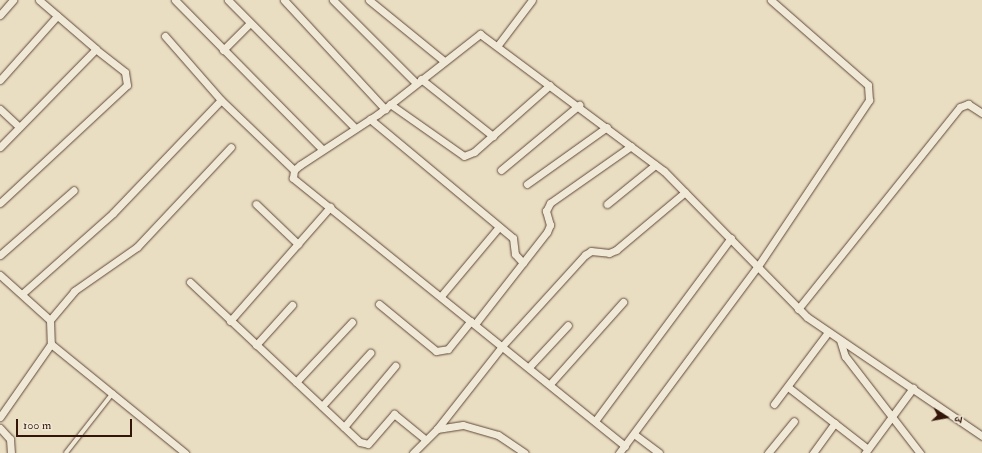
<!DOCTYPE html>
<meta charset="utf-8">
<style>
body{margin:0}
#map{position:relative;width:982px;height:453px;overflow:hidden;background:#e9ddc2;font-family:"IM FELL Double Pica","Noto Serif Devanagari",serif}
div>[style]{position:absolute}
.roads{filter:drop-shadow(0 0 1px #604837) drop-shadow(0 0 1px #604837)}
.lane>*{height:3.5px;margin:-1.75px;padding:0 1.75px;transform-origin:1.75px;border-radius:1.75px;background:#f1e9d7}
.street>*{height:7px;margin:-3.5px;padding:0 3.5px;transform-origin:3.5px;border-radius:3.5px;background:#f1e9d7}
span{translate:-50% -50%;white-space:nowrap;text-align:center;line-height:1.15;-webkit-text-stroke:3px #f1e9d7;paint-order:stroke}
.north{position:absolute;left:926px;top:397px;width:40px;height:40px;-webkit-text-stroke:3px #f1e9d7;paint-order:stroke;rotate:101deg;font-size:11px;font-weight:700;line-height:16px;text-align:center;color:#331609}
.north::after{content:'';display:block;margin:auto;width:14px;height:18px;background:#331609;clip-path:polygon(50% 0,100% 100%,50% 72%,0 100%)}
.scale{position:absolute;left:16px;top:419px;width:116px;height:18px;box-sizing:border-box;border:2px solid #331609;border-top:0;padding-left:5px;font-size:12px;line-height:14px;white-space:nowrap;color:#331609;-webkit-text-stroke:3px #f1e9d7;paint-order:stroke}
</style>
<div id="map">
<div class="roads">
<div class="lane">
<div style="left:66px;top:453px;width:76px;rotate:-51.9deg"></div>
</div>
<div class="street">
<div style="left:175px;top:0;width:209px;rotate:45.4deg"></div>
<div style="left:228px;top:0;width:180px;rotate:45.2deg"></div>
<div style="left:284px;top:0;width:149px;rotate:47.2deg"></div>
<div style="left:333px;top:0;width:117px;rotate:45deg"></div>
<div style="left:369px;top:0;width:97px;rotate:39.1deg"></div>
<div style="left:0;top:15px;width:20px;rotate:-49deg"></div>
<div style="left:165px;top:36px;width:85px;rotate:48.8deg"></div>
<div style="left:221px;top:100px;width:101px;rotate:43.8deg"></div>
<div style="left:498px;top:45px;width:56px;rotate:-52.9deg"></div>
<div style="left:223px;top:50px;width:38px;rotate:-45deg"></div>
<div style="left:421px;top:79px;width:92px;rotate:38.4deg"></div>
<div style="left:0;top:80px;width:86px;rotate:-48.3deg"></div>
<div style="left:390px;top:104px;width:90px;rotate:35.1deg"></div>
<div style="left:464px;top:156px;width:11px;rotate:-22deg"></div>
<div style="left:474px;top:152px;width:101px;rotate:-41.4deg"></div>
<div style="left:0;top:109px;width:26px;rotate:43deg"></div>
<div style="left:370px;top:119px;width:186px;rotate:39.8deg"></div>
<div style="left:513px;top:238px;width:16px;rotate:83deg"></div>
<div style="left:515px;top:254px;width:12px;rotate:48deg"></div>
<div style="left:0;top:147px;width:137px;rotate:-45.6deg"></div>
<div style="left:96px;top:49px;width:75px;rotate:-139.3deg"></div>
<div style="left:501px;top:170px;width:102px;rotate:-39.8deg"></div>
<div style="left:527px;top:184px;width:98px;rotate:-35.5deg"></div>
<div style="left:0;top:203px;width:173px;rotate:-42.9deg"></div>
<div style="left:127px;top:85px;width:13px;rotate:-99deg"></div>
<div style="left:125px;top:72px;width:37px;rotate:-142deg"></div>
<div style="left:256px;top:204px;width:58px;rotate:43.6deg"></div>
<div style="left:607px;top:204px;width:62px;rotate:-39.1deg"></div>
<div style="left:0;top:255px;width:98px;rotate:-41.3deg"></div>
<div style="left:0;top:275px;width:67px;rotate:42deg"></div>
<div style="left:50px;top:320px;width:24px;rotate:88deg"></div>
<div style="left:51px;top:344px;width:173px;rotate:39.1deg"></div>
<div style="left:190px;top:282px;width:233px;rotate:43.3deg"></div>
<div style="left:360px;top:442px;width:8px;rotate:14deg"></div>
<div style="left:368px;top:444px;width:40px;rotate:-49deg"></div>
<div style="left:394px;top:414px;width:41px;rotate:39.1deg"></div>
<div style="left:23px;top:293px;width:120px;rotate:-41.6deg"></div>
<div style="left:113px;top:213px;width:156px;rotate:-46.3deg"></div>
<div style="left:441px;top:296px;width:90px;rotate:-50deg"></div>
<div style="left:379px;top:304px;width:74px;rotate:39.5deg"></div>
<div style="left:436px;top:351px;width:12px;rotate:-9deg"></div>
<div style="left:448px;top:349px;width:36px;rotate:-51deg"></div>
<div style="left:798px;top:309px;width:259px;rotate:-51.3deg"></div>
<div style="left:960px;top:107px;width:9px;rotate:-21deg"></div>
<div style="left:968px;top:104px;width:17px;rotate:33deg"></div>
<div style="left:50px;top:320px;width:38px;rotate:-50deg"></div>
<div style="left:74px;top:291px;width:77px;rotate:-34.9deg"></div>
<div style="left:137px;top:247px;width:137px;rotate:-46.8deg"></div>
<div style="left:230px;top:321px;width:152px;rotate:-48.7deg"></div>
<div style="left:475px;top:324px;width:117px;rotate:-52deg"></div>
<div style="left:547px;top:232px;width:8px;rotate:-67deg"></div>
<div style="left:550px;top:225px;width:15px;rotate:-106deg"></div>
<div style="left:546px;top:211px;width:9px;rotate:-63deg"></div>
<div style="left:550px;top:203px;width:99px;rotate:-35.1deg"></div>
<div style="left:840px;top:340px;width:17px;rotate:73deg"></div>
<div style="left:845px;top:356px;width:123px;rotate:52.3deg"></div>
<div style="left:256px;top:345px;width:54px;rotate:-48deg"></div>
<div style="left:529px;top:367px;width:57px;rotate:-47.1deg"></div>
<div style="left:296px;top:382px;width:82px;rotate:-47deg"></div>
<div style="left:550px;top:384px;width:110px;rotate:-48.3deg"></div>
<div style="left:788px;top:387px;width:101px;rotate:37.8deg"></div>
<div style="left:774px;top:404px;width:90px;rotate:-53.1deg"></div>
<div style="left:322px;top:406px;width:72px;rotate:-47.8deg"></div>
<div style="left:0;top:417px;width:89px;rotate:-55.1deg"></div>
<div style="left:595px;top:421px;width:228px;rotate:-53.4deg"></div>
<div style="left:344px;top:427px;width:80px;rotate:-50.1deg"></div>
<div style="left:0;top:428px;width:15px;rotate:48deg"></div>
<div style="left:10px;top:439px;width:14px;rotate:86deg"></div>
<div style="left:437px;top:429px;width:107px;rotate:-51.8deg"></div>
<div style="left:503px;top:345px;width:122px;rotate:-47.7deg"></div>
<div style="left:585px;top:255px;width:7px;rotate:-34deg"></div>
<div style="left:591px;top:251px;width:18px;rotate:6deg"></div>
<div style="left:609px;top:253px;width:8px;rotate:-23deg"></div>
<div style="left:616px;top:250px;width:90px;rotate:-40deg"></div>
<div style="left:634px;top:434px;width:31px;rotate:37deg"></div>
<div style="left:625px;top:446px;width:427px;rotate:-141.1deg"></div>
<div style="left:293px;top:178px;width:8px;rotate:-83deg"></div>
<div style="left:294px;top:170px;width:8px;rotate:-40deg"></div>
<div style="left:300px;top:165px;width:93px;rotate:-33.2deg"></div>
<div style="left:378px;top:114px;width:130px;rotate:-38.1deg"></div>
<div style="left:480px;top:34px;width:229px;rotate:36.7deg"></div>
<div style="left:664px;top:171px;width:204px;rotate:45.6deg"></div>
<div style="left:807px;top:317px;width:212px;rotate:34.2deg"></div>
<div style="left:413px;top:453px;width:34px;rotate:-45deg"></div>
<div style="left:437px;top:429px;width:26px;rotate:-9deg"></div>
<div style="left:463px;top:425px;width:36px;rotate:16deg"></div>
<div style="left:498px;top:435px;width:32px;rotate:34deg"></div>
<div style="left:619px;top:453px;width:233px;rotate:-53.4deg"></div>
<div style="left:758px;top:266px;width:200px;rotate:-56.2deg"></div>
<div style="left:869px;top:100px;width:15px;rotate:-94deg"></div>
<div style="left:868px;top:85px;width:129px;rotate:-138.8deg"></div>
<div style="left:768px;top:453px;width:41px;rotate:-50.9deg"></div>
<div style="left:813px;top:453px;width:37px;rotate:-54deg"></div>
<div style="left:865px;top:453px;width:81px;rotate:-53.6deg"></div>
</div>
</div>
<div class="north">उ</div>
<div class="scale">100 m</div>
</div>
